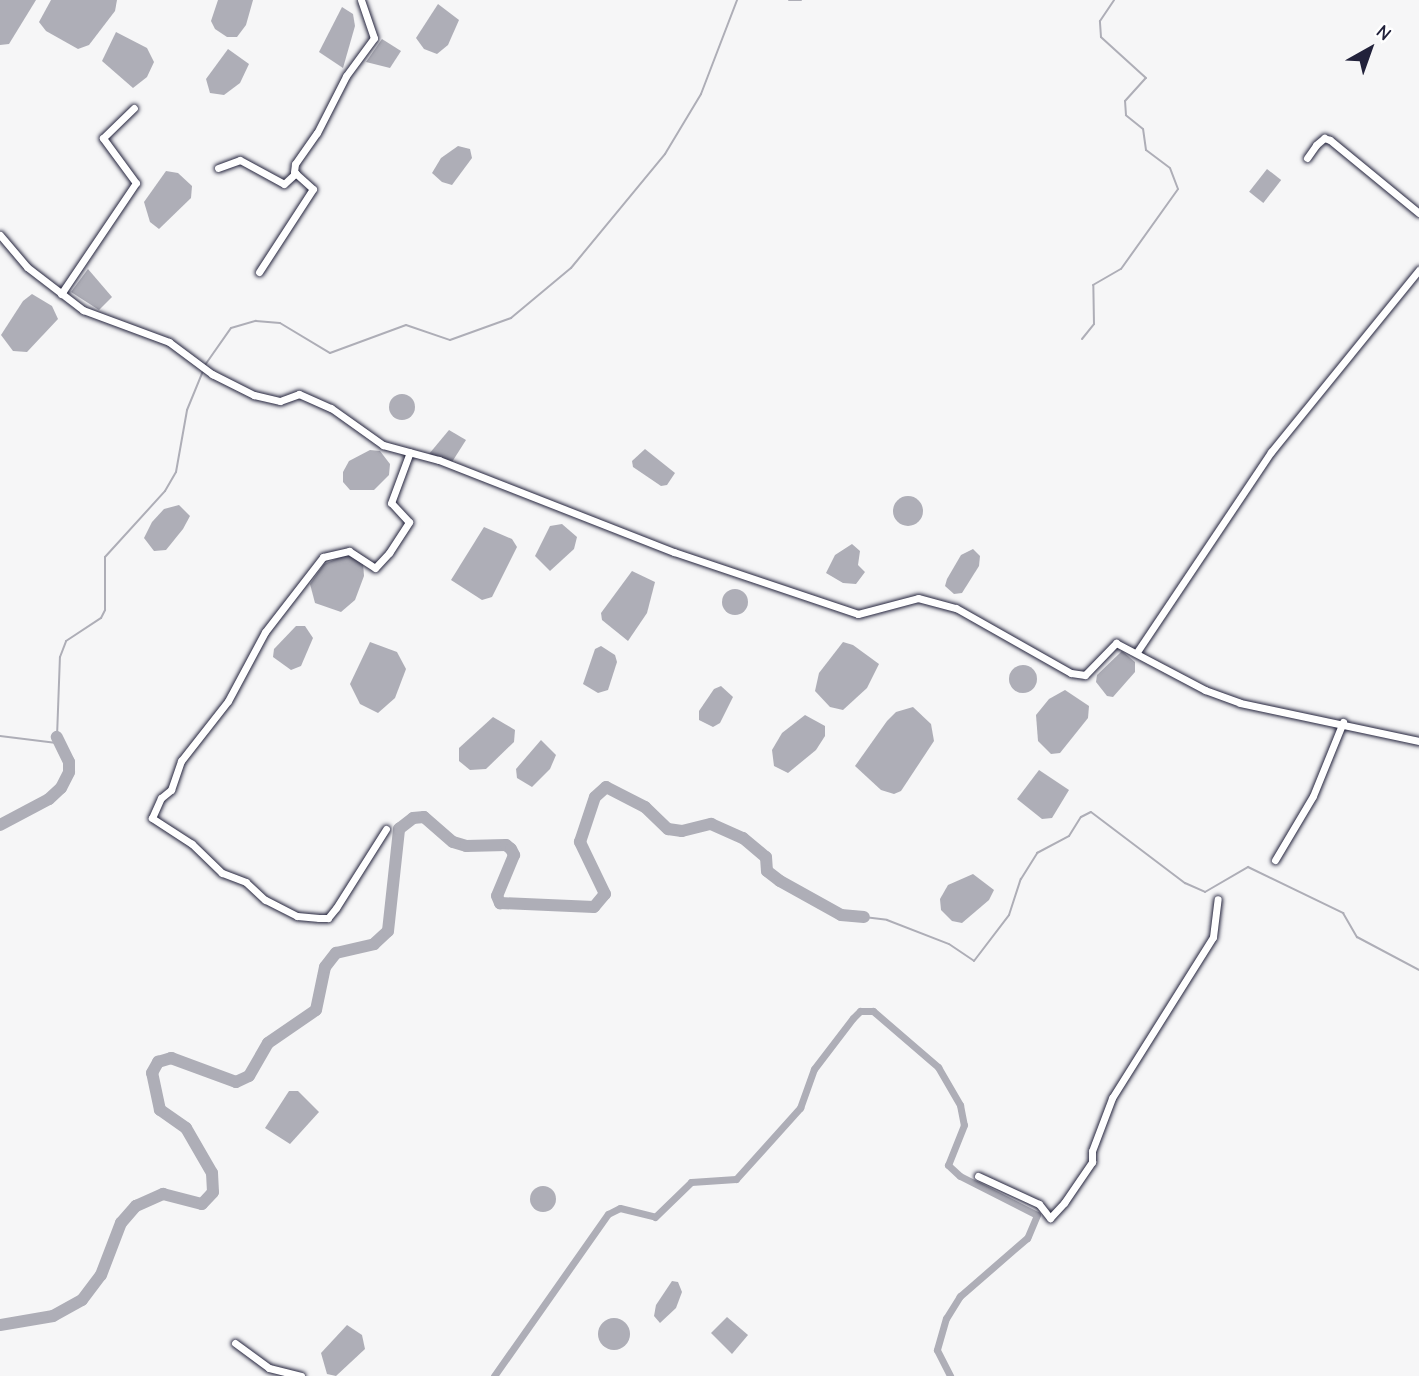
<!DOCTYPE html>
<style>
body{margin:0}
#map{position:relative;width:1419px;height:1376px;overflow:hidden;background:#f6f6f7;font-family:"Comic Neue",sans-serif}
div>[style]{position:absolute}
.water>*{inset:0;background:#aeaeb7;transform-origin:0 0}
.round{border-radius:50%}
.stream>*{height:2px;margin:-1px;padding:0 1px;transform-origin:1px;border-radius:1px;background:#aeaeb7}
.canal>*{height:7px;margin:-3.5px;padding:0 3.5px;transform-origin:3.5px;border-radius:3.5px;background:#aeaeb7}
.river>*{height:12px;margin:-6px;padding:0 6px;transform-origin:6px;border-radius:6px;background:#aeaeb7}
.roads{filter:drop-shadow(0 0 2px #22223b) drop-shadow(0 0 2px #22223b)}
.minor>*{height:7px;margin:-3.5px;padding:0 3.5px;transform-origin:3.5px;border-radius:3.5px;background:#fff}
span{translate:-50% -50%;white-space:nowrap;text-align:center;line-height:1.15;-webkit-text-stroke:7px #fff;paint-order:stroke}
.north{position:absolute;left:1335px;top:14px;width:70px;height:70px;-webkit-text-stroke:5px #fff;paint-order:stroke;rotate:40deg;font-size:19px;font-weight:700;line-height:28px;text-align:center;color:#22223b}
.north::after{content:'';display:block;margin:auto;width:24px;height:32px;background:#22223b;clip-path:polygon(50% 0,100% 100%,50% 72%,0 100%)}
</style>
<div id="map">
<div class="water">
<div style="clip-path:polygon(0 0,36px 0,9px 44px,0 45px)"></div>
<div style="clip-path:polygon(51px 0,117px 0,115px 11px,89px 45px,78px 49px,46px 31px,39px 22px)"></div>
<div style="clip-path:polygon(218px 0,253px 0,246px 25px,237px 37px,227px 37px,215px 29px,211px 21px)"></div>
<div style="clip-path:polygon(438px 4px,459px 20px,448px 45px,437px 54px,424px 49px,416px 38px)"></div>
<div style="clip-path:polygon(342px 7px,353px 14px,355px 26px,343px 68px,319px 52px)"></div>
<div style="clip-path:polygon(116px 32px,147px 48px,154px 62px,147px 77px,133px 88px,102px 61px)"></div>
<div style="clip-path:polygon(382px 39px,401px 51px,390px 68px,366px 62px)"></div>
<div style="clip-path:polygon(228px 49px,249px 64px,240px 83px,224px 95px,210px 93px,206px 79px)"></div>
<div style="clip-path:polygon(458px 146px,470px 149px,472px 158px,452px 185px,442px 182px,432px 173px,441px 158px)"></div>
<div style="left:1267px;top:169px;width:18px;height:29px;rotate:38deg"></div>
<div style="clip-path:polygon(166px 171px,178px 173px,192px 186px,191px 198px,159px 229px,150px 222px,144px 202px)"></div>
<div style="clip-path:polygon(88px 269px,112px 297px,99px 310px,71px 292px)"></div>
<div style="clip-path:polygon(32px 294px,52px 306px,58px 319px,27px 352px,13px 351px,1px 335px,23px 301px)"></div>
<div class="round" style="left:389px;top:394px;width:26px;height:26px"></div>
<div style="clip-path:polygon(449px 430px,466px 440px,452px 462px,429px 454px)"></div>
<div style="clip-path:polygon(645px 449px,675px 473px,667px 485px,661px 486px,633px 467px,632px 461px)"></div>
<div style="clip-path:polygon(370px 450px,380px 451px,390px 464px,389px 475px,374px 490px,350px 490px,343px 482px,343px 472px,349px 461px)"></div>
<div class="round" style="left:893px;top:496px;width:30px;height:30px"></div>
<div style="clip-path:polygon(179px 505px,190px 516px,183px 529px,166px 550px,154px 551px,144px 538px,152px 522px,164px 509px)"></div>
<div style="clip-path:polygon(562px 524px,577px 537px,574px 549px,550px 571px,535px 556px,550px 526px)"></div>
<div style="clip-path:polygon(484px 527px,512px 539px,517px 547px,492px 597px,482px 600px,451px 580px)"></div>
<div style="clip-path:polygon(852px 544px,860px 551px,858px 565px,865px 572px,856px 584px,843px 583px,826px 573px,835px 555px)"></div>
<div style="clip-path:polygon(973px 549px,980px 556px,979px 566px,962px 593px,954px 594px,945px 586px,947px 579px,961px 555px)"></div>
<div style="clip-path:polygon(348px 554px,363px 563px,364px 576px,355px 600px,341px 612px,315px 603px,310px 584px,324px 564px)"></div>
<div style="clip-path:polygon(632px 571px,655px 582px,647px 613px,628px 641px,602px 620px,601px 613px)"></div>
<div class="round" style="left:722px;top:589px;width:26px;height:26px"></div>
<div style="clip-path:polygon(296px 626px,305px 626px,313px 638px,301px 666px,291px 670px,273px 657px,274px 649px)"></div>
<div style="clip-path:polygon(370px 642px,397px 652px,406px 669px,395px 698px,378px 713px,360px 704px,350px 684px)"></div>
<div style="clip-path:polygon(843px 642px,853px 645px,879px 664px,867px 688px,843px 710px,830px 707px,815px 691px,819px 673px)"></div>
<div style="clip-path:polygon(601px 646px,615px 655px,617px 662px,608px 690px,598px 693px,583px 684px,595px 649px)"></div>
<div style="clip-path:polygon(1122px 651px,1135px 662px,1135px 672px,1113px 697px,1107px 696px,1096px 682px,1097px 675px)"></div>
<div class="round" style="left:1009px;top:665px;width:28px;height:28px"></div>
<div style="clip-path:polygon(721px 686px,733px 697px,720px 723px,713px 727px,699px 720px,699px 711px,714px 689px)"></div>
<div style="clip-path:polygon(1065px 690px,1089px 706px,1088px 718px,1060px 753px,1051px 754px,1038px 741px,1036px 715px,1049px 699px)"></div>
<div style="clip-path:polygon(913px 707px,931px 724px,934px 741px,901px 791px,894px 794px,881px 790px,855px 766px,887px 721px,896px 712px)"></div>
<div style="clip-path:polygon(805px 715px,825px 726px,825px 736px,816px 750px,788px 773px,774px 766px,772px 750px,782px 733px)"></div>
<div style="clip-path:polygon(493px 717px,515px 730px,514px 742px,486px 769px,470px 770px,459px 761px,459px 748px)"></div>
<div style="clip-path:polygon(541px 740px,556px 755px,550px 769px,532px 787px,517px 778px,516px 769px)"></div>
<div style="clip-path:polygon(1039px 770px,1069px 790px,1052px 818px,1042px 819px,1017px 799px)"></div>
<div style="clip-path:polygon(973px 874px,994px 890px,989px 900px,962px 923px,952px 921px,941px 910px,940px 899px,948px 885px)"></div>
<div style="clip-path:polygon(289px 1091px,298px 1091px,319px 1112px,290px 1144px,265px 1128px)"></div>
<div class="round" style="left:530px;top:1186px;width:26px;height:26px"></div>
<div style="clip-path:polygon(672px 1281px,678px 1282px,682px 1292px,676px 1308px,660px 1323px,654px 1316px,656px 1305px)"></div>
<div style="clip-path:polygon(727px 1317px,748px 1335px,732px 1354px,711px 1333px)"></div>
<div class="round" style="left:598px;top:1318px;width:32px;height:32px"></div>
<div style="clip-path:polygon(347px 1325px,362px 1335px,365px 1349px,336px 1376px,327px 1374px,321px 1353px)"></div>
</div>
<div class="stream">
<div style="left:789px;top:0;width:12px"></div>
<div style="left:1082px;top:339px;width:19px;rotate:-51deg"></div>
<div style="left:1094px;top:324px;width:39px;rotate:-91deg"></div>
<div style="left:1093px;top:285px;width:32px;rotate:-30deg"></div>
<div style="left:1121px;top:269px;width:98px;rotate:-54.5deg"></div>
<div style="left:1178px;top:189px;width:22px;rotate:-111deg"></div>
<div style="left:1170px;top:168px;width:30px;rotate:-143deg"></div>
<div style="left:1146px;top:150px;width:21px;rotate:-98deg"></div>
<div style="left:1143px;top:129px;width:22px;rotate:-141deg"></div>
<div style="left:1126px;top:115px;width:14px;rotate:-94deg"></div>
<div style="left:1125px;top:101px;width:31px;rotate:-48deg"></div>
<div style="left:1146px;top:78px;width:61px;rotate:-137.7deg"></div>
<div style="left:1101px;top:37px;width:16px;rotate:-94deg"></div>
<div style="left:1100px;top:21px;width:25px;rotate:-56deg"></div>
<div style="left:205px;top:365px;width:45px;rotate:-54.9deg"></div>
<div style="left:231px;top:328px;width:26px;rotate:-16deg"></div>
<div style="left:256px;top:321px;width:24px;rotate:5deg"></div>
<div style="left:280px;top:323px;width:58px;rotate:31deg"></div>
<div style="left:330px;top:353px;width:81px;rotate:-20.2deg"></div>
<div style="left:406px;top:325px;width:46px;rotate:18.8deg"></div>
<div style="left:450px;top:340px;width:65px;rotate:-19.8deg"></div>
<div style="left:511px;top:318px;width:78px;rotate:-39.8deg"></div>
<div style="left:571px;top:268px;width:148px;rotate:-50.5deg"></div>
<div style="left:665px;top:154px;width:70px;rotate:-59deg"></div>
<div style="left:701px;top:94px;width:101px;rotate:-69deg"></div>
<div style="left:0;top:736px;width:57px;rotate:7deg"></div>
<div style="left:57px;top:737px;width:80px;rotate:-87.9deg"></div>
<div style="left:60px;top:657px;width:17px;rotate:-69deg"></div>
<div style="left:66px;top:641px;width:42px;rotate:-33.3deg"></div>
<div style="left:101px;top:618px;width:9px;rotate:-63deg"></div>
<div style="left:105px;top:610px;width:53px;rotate:-90deg"></div>
<div style="left:105px;top:557px;width:89px;rotate:-47.7deg"></div>
<div style="left:165px;top:491px;width:22px;rotate:-60deg"></div>
<div style="left:176px;top:472px;width:63px;rotate:-79.9deg"></div>
<div style="left:187px;top:410px;width:42px;rotate:-67.7deg"></div>
<div style="left:864px;top:917px;width:23px;rotate:7deg"></div>
<div style="left:887px;top:920px;width:66px;rotate:21.2deg"></div>
<div style="left:949px;top:944px;width:30px;rotate:34deg"></div>
<div style="left:974px;top:961px;width:58px;rotate:-52.7deg"></div>
<div style="left:1009px;top:915px;width:38px;rotate:-72deg"></div>
<div style="left:1021px;top:879px;width:31px;rotate:-58deg"></div>
<div style="left:1037px;top:853px;width:36px;rotate:-28deg"></div>
<div style="left:1069px;top:836px;width:22px;rotate:-58deg"></div>
<div style="left:1081px;top:817px;width:11px;rotate:-27deg"></div>
<div style="left:1091px;top:812px;width:118px;rotate:37.1deg"></div>
<div style="left:1185px;top:883px;width:22px;rotate:24deg"></div>
<div style="left:1205px;top:892px;width:50px;rotate:-30.2deg"></div>
<div style="left:1248px;top:867px;width:106px;rotate:25.8deg"></div>
<div style="left:1343px;top:913px;width:28px;rotate:60deg"></div>
<div style="left:1357px;top:937px;width:70px;rotate:28deg"></div>
</div>
<div class="canal">
<div style="left:494px;top:1376px;width:198px;rotate:-54.9deg"></div>
<div style="left:608px;top:1214px;width:13px;rotate:-27deg"></div>
<div style="left:620px;top:1208px;width:36px;rotate:14deg"></div>
<div style="left:655px;top:1217px;width:50px;rotate:-44.2deg"></div>
<div style="left:691px;top:1182px;width:45px;rotate:-3.8deg"></div>
<div style="left:736px;top:1179px;width:96px;rotate:-48deg"></div>
<div style="left:800px;top:1108px;width:41px;rotate:-70.3deg"></div>
<div style="left:814px;top:1069px;width:64px;rotate:-52.6deg"></div>
<div style="left:853px;top:1018px;width:10px;rotate:-45deg"></div>
<div style="left:860px;top:1011px;width:13px"></div>
<div style="left:873px;top:1011px;width:86px;rotate:40.7deg"></div>
<div style="left:938px;top:1067px;width:44px;rotate:59.9deg"></div>
<div style="left:960px;top:1105px;width:20px;rotate:79deg"></div>
<div style="left:964px;top:1125px;width:43px;rotate:111.8deg"></div>
<div style="left:948px;top:1165px;width:16px;rotate:43deg"></div>
<div style="left:960px;top:1176px;width:86px;rotate:26.9deg"></div>
<div style="left:1037px;top:1215px;width:25px;rotate:113deg"></div>
<div style="left:1027px;top:1238px;width:89px;rotate:139.1deg"></div>
<div style="left:960px;top:1296px;width:26px;rotate:122deg"></div>
<div style="left:946px;top:1318px;width:33px;rotate:106deg"></div>
<div style="left:937px;top:1350px;width:29px;rotate:63deg"></div>
</div>
<div class="river">
<div style="left:0;top:825px;width:55px;rotate:-28deg"></div>
<div style="left:49px;top:799px;width:16px;rotate:-43deg"></div>
<div style="left:61px;top:788px;width:18px;rotate:-63deg"></div>
<div style="left:69px;top:772px;width:10px;rotate:-90deg"></div>
<div style="left:69px;top:762px;width:28px;rotate:-116deg"></div>
<div style="left:0;top:1325px;width:54px;rotate:-9.6deg"></div>
<div style="left:53px;top:1316px;width:33px;rotate:-29deg"></div>
<div style="left:82px;top:1300px;width:31px;rotate:-53deg"></div>
<div style="left:101px;top:1275px;width:56px;rotate:-69deg"></div>
<div style="left:121px;top:1223px;width:23px;rotate:-49deg"></div>
<div style="left:136px;top:1206px;width:30px;rotate:-24deg"></div>
<div style="left:163px;top:1194px;width:40px;rotate:14.4deg"></div>
<div style="left:202px;top:1204px;width:16px;rotate:-47deg"></div>
<div style="left:213px;top:1192px;width:19px;rotate:-93deg"></div>
<div style="left:212px;top:1173px;width:52px;rotate:-120deg"></div>
<div style="left:186px;top:1128px;width:32px;rotate:-145deg"></div>
<div style="left:160px;top:1110px;width:38px;rotate:-102deg"></div>
<div style="left:152px;top:1073px;width:13px;rotate:-61deg"></div>
<div style="left:158px;top:1062px;width:14px;rotate:-17deg"></div>
<div style="left:171px;top:1058px;width:69px;rotate:20.3deg"></div>
<div style="left:236px;top:1082px;width:14px;rotate:-25deg"></div>
<div style="left:249px;top:1076px;width:38px;rotate:-60deg"></div>
<div style="left:268px;top:1043px;width:58px;rotate:-34.5deg"></div>
<div style="left:316px;top:1010px;width:44px;rotate:-78.2deg"></div>
<div style="left:325px;top:967px;width:18px;rotate:-52deg"></div>
<div style="left:336px;top:953px;width:39px;rotate:-13deg"></div>
<div style="left:374px;top:944px;width:19px;rotate:-43deg"></div>
<div style="left:388px;top:931px;width:103px;rotate:-83.8deg"></div>
<div style="left:399px;top:829px;width:18px;rotate:-38deg"></div>
<div style="left:413px;top:818px;width:11px;rotate:-5deg"></div>
<div style="left:424px;top:817px;width:38px;rotate:41deg"></div>
<div style="left:453px;top:842px;width:14px;rotate:17deg"></div>
<div style="left:466px;top:846px;width:40px;rotate:-1.4deg"></div>
<div style="left:506px;top:845px;width:6px;rotate:39deg"></div>
<div style="left:511px;top:849px;width:7px;rotate:63deg"></div>
<div style="left:514px;top:855px;width:44px;rotate:112.5deg"></div>
<div style="left:497px;top:896px;width:8px;rotate:67deg"></div>
<div style="left:500px;top:903px;width:94px;rotate:2.4deg"></div>
<div style="left:594px;top:907px;width:17px;rotate:-50deg"></div>
<div style="left:605px;top:894px;width:58px;rotate:-115.7deg"></div>
<div style="left:580px;top:842px;width:47px;rotate:-71.6deg"></div>
<div style="left:595px;top:797px;width:15px;rotate:-42deg"></div>
<div style="left:606px;top:787px;width:44px;rotate:27.1deg"></div>
<div style="left:645px;top:807px;width:32px;rotate:44deg"></div>
<div style="left:668px;top:829px;width:14px;rotate:8deg"></div>
<div style="left:682px;top:831px;width:30px;rotate:-14deg"></div>
<div style="left:711px;top:824px;width:35px;rotate:24deg"></div>
<div style="left:743px;top:838px;width:30px;rotate:40deg"></div>
<div style="left:766px;top:857px;width:14px;rotate:86deg"></div>
<div style="left:767px;top:871px;width:16px;rotate:38deg"></div>
<div style="left:780px;top:881px;width:70px;rotate:29.1deg"></div>
<div style="left:841px;top:915px;width:23px;rotate:5deg"></div>
</div>
<div class="roads">
<div class="minor">
<div style="left:1307px;top:158px;width:16px;rotate:-55deg"></div>
<div style="left:1316px;top:145px;width:11px;rotate:-41deg"></div>
<div style="left:1324px;top:138px;width:6px;rotate:18deg"></div>
<div style="left:1330px;top:140px;width:115px;rotate:39.4deg"></div>
<div style="left:218px;top:168px;width:23px;rotate:-20deg"></div>
<div style="left:240px;top:160px;width:50px;rotate:28.6deg"></div>
<div style="left:284px;top:184px;width:16px;rotate:-43deg"></div>
<div style="left:0;top:235px;width:42px;rotate:49.8deg"></div>
<div style="left:27px;top:267px;width:71px;rotate:37.5deg"></div>
<div style="left:83px;top:310px;width:92px;rotate:20.4deg"></div>
<div style="left:169px;top:342px;width:54px;rotate:36.7deg"></div>
<div style="left:212px;top:374px;width:47px;rotate:26.6deg"></div>
<div style="left:254px;top:395px;width:27px;rotate:13deg"></div>
<div style="left:280px;top:401px;width:20px;rotate:-20deg"></div>
<div style="left:299px;top:394px;width:35px;rotate:24deg"></div>
<div style="left:331px;top:408px;width:64px;rotate:35.4deg"></div>
<div style="left:383px;top:445px;width:58px;rotate:15deg"></div>
<div style="left:439px;top:460px;width:252px;rotate:21.4deg"></div>
<div style="left:674px;top:552px;width:194px;rotate:18.6deg"></div>
<div style="left:858px;top:614px;width:62px;rotate:-14.9deg"></div>
<div style="left:918px;top:598px;width:39px;rotate:15deg"></div>
<div style="left:956px;top:608px;width:132px;rotate:29.5deg"></div>
<div style="left:1071px;top:673px;width:14px;rotate:8deg"></div>
<div style="left:1085px;top:675px;width:45px;rotate:-45.9deg"></div>
<div style="left:1116px;top:643px;width:101px;rotate:27.8deg"></div>
<div style="left:1205px;top:690px;width:37px;rotate:20deg"></div>
<div style="left:1240px;top:703px;width:183px;rotate:12deg"></div>
<div style="left:259px;top:272px;width:99px;rotate:-57deg"></div>
<div style="left:313px;top:189px;width:25px;rotate:-138deg"></div>
<div style="left:294px;top:172px;width:8px;rotate:-83deg"></div>
<div style="left:295px;top:164px;width:38px;rotate:-55deg"></div>
<div style="left:317px;top:133px;width:64px;rotate:-63deg"></div>
<div style="left:346px;top:76px;width:47px;rotate:-53.6deg"></div>
<div style="left:374px;top:38px;width:40px;rotate:-108.9deg"></div>
<div style="left:61px;top:294px;width:134px;rotate:-56deg"></div>
<div style="left:136px;top:183px;width:56px;rotate:-126.3deg"></div>
<div style="left:103px;top:138px;width:43px;rotate:-44.1deg"></div>
<div style="left:1137px;top:652px;width:241px;rotate:-56.2deg"></div>
<div style="left:1271px;top:452px;width:235px;rotate:-50.9deg"></div>
<div style="left:386px;top:829px;width:93px;rotate:122.3deg"></div>
<div style="left:336px;top:908px;width:13px;rotate:129deg"></div>
<div style="left:328px;top:918px;width:9px;rotate:180deg"></div>
<div style="left:319px;top:918px;width:22px;rotate:-175deg"></div>
<div style="left:297px;top:916px;width:36px;rotate:-153deg"></div>
<div style="left:265px;top:900px;width:26px;rotate:-137deg"></div>
<div style="left:246px;top:882px;width:26px;rotate:-159deg"></div>
<div style="left:222px;top:873px;width:42px;rotate:-136deg"></div>
<div style="left:192px;top:844px;width:48px;rotate:-147deg"></div>
<div style="left:152px;top:818px;width:22px;rotate:-66deg"></div>
<div style="left:161px;top:798px;width:13px;rotate:-39deg"></div>
<div style="left:171px;top:790px;width:31px;rotate:-71deg"></div>
<div style="left:181px;top:761px;width:76px;rotate:-51.9deg"></div>
<div style="left:228px;top:701px;width:78px;rotate:-61.8deg"></div>
<div style="left:265px;top:632px;width:95px;rotate:-52.3deg"></div>
<div style="left:323px;top:557px;width:27px;rotate:-13deg"></div>
<div style="left:349px;top:551px;width:31px;rotate:33deg"></div>
<div style="left:375px;top:568px;width:21px;rotate:-47deg"></div>
<div style="left:389px;top:553px;width:37px;rotate:-57deg"></div>
<div style="left:409px;top:522px;width:26px;rotate:-133deg"></div>
<div style="left:391px;top:503px;width:54px;rotate:-69.6deg"></div>
<div style="left:1275px;top:860px;width:74px;rotate:-59.3deg"></div>
<div style="left:1313px;top:796px;width:80px;rotate:-67.9deg"></div>
<div style="left:978px;top:1176px;width:67px;rotate:24.7deg"></div>
<div style="left:1039px;top:1204px;width:18px;rotate:52deg"></div>
<div style="left:1050px;top:1218px;width:21px;rotate:-47deg"></div>
<div style="left:1064px;top:1203px;width:50px;rotate:-55.7deg"></div>
<div style="left:1092px;top:1162px;width:11px;rotate:-90deg"></div>
<div style="left:1092px;top:1151px;width:57px;rotate:-69.3deg"></div>
<div style="left:1112px;top:1098px;width:190px;rotate:-57.9deg"></div>
<div style="left:1213px;top:937px;width:38px;rotate:-83deg"></div>
<div style="left:235px;top:1343px;width:42px;rotate:36.3deg"></div>
<div style="left:269px;top:1368px;width:33px;rotate:14deg"></div>
</div>
</div>
<div class="north">N</div>
</div>
